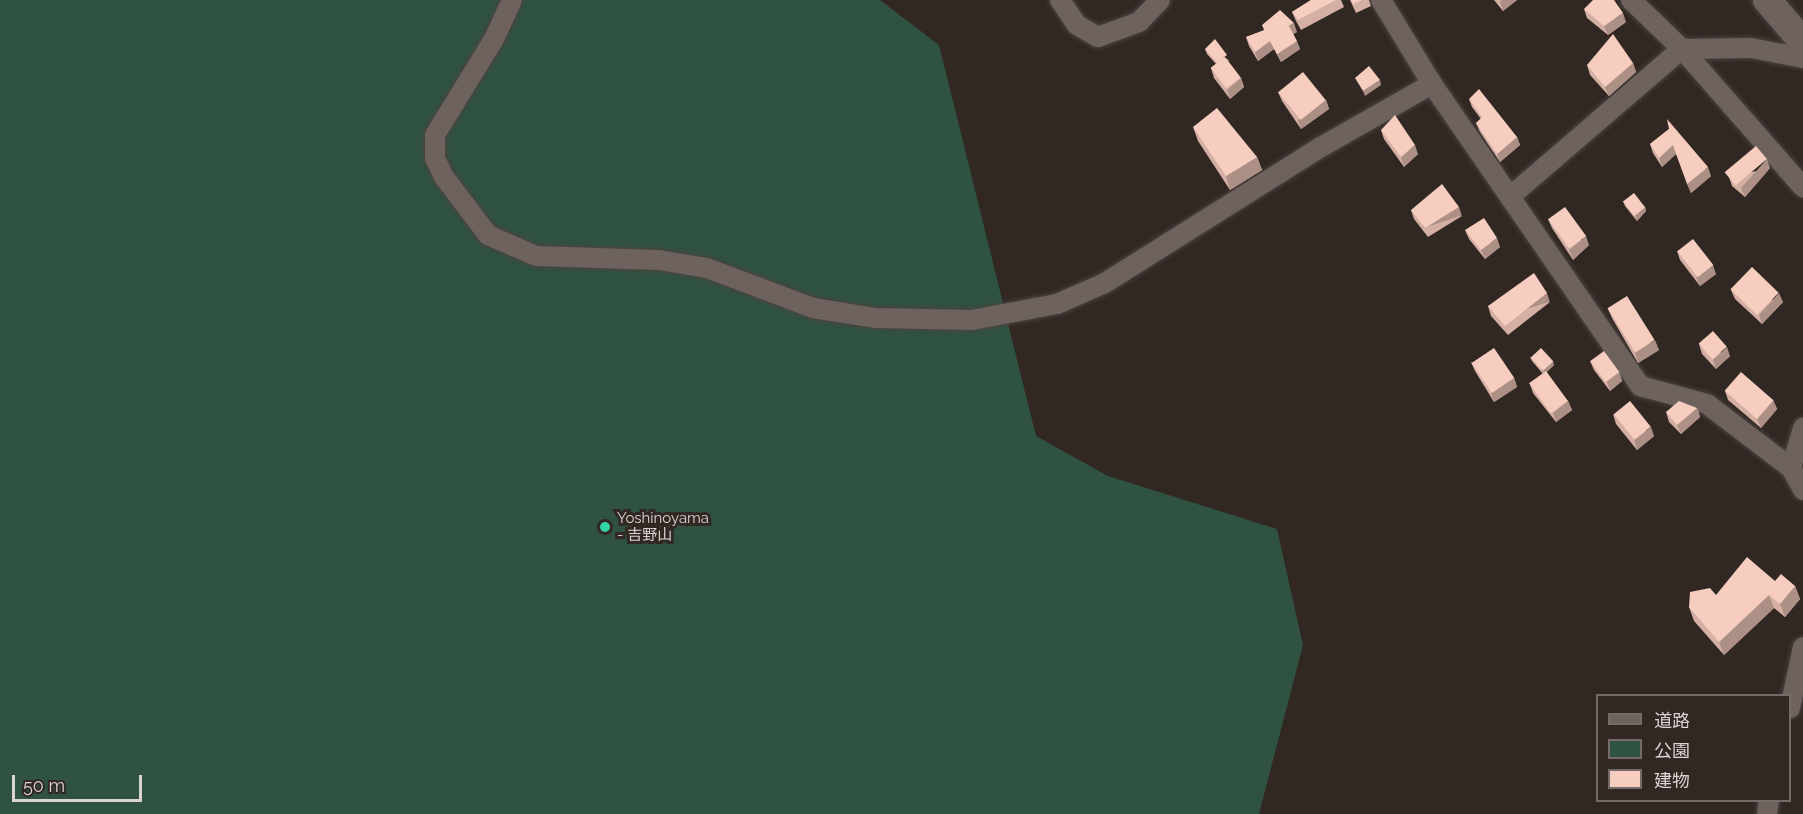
<!DOCTYPE html>
<meta charset="utf-8">
<style>
body{margin:0}
#map{position:relative;width:1803px;height:814px;overflow:hidden;background:#312723;font-family:Raleway,"Noto Sans JP",sans-serif}
div>[style]{position:absolute}
.green>*{inset:0;background:#2f5241}
.roads{filter:drop-shadow(0 0 2px #4b4340) drop-shadow(0 0 2px #4b4340)}
.minor>*{height:20px;margin:-10px;padding:0 10px;transform-origin:10px;border-radius:10px;background:#6e625e}
.secondary>*{height:28px;margin:-14px;padding:0 14px;transform-origin:14px;border-radius:14px;background:#6e625e}
.wall>*{inset:0;background:#d4b0a4}
.shaded-wall>*{inset:0;background:#ac9086;transform-origin:0 0}
.building>*{inset:0;background:#f6cdbf;transform-origin:0 0}
.dots>*{width:16px;height:16px;translate:-50% -50%;box-sizing:border-box;border:3px solid #312723;border-radius:50%}
span{translate:-50% -50%;white-space:nowrap;text-align:center;line-height:1.15;-webkit-text-stroke:6px #312723;paint-order:stroke}
.poi-label{font-size:15px;color:#dbd4d2}
.left{translate:0 -50%;text-align:left}
.legend{position:absolute;left:1596px;top:694px;width:195px;height:108px;box-sizing:border-box;background:#312723;border:2px solid #756c69;margin:0;padding:8px 10px;list-style:none;font-size:18px;color:#dbd4d2}
.legend li{display:flex;align-items:center;gap:12px;height:30px}
.legend b{width:30px;border:2px solid #756c69}
.scale{position:absolute;left:12px;top:775px;width:130px;height:27px;box-sizing:border-box;border:3px solid #dbd4d2;border-top:0;padding-left:8px;font-size:18px;line-height:21px;white-space:nowrap;color:#dbd4d2;-webkit-text-stroke:4px #312723;paint-order:stroke}
</style>
<div id="map">
<div class="green">
<div style="clip-path:polygon(0 0,880px 0,939px 45px,1036px 436px,1108px 476px,1277px 529px,1303px 645px,1259px 814px,0 814px)"></div>
</div>
<div class="roads">
<div class="minor">
<div style="left:512px;top:0;width:43px;rotate:114.8deg"></div>
<div style="left:494px;top:39px;width:113px;rotate:121.6deg"></div>
<div style="left:435px;top:135px;width:23px;rotate:90deg"></div>
<div style="left:435px;top:158px;width:21px;rotate:65deg"></div>
<div style="left:444px;top:177px;width:73px;rotate:52.8deg"></div>
<div style="left:488px;top:235px;width:52px;rotate:23.6deg"></div>
<div style="left:536px;top:256px;width:123px;rotate:1.9deg"></div>
<div style="left:659px;top:260px;width:49px;rotate:9.5deg"></div>
<div style="left:707px;top:268px;width:113px;rotate:20.7deg"></div>
<div style="left:813px;top:308px;width:64px;rotate:9deg"></div>
<div style="left:876px;top:318px;width:96px;rotate:1.2deg"></div>
<div style="left:972px;top:320px;width:86px;rotate:-10.7deg"></div>
<div style="left:1057px;top:304px;width:52px;rotate:-23.6deg"></div>
<div style="left:1105px;top:283px;width:255px;rotate:-32.2deg"></div>
<div style="left:1321px;top:147px;width:128px;rotate:-29.6deg"></div>
<div style="left:1060px;top:0;width:30px;rotate:56deg"></div>
<div style="left:1077px;top:25px;width:24px;rotate:30deg"></div>
<div style="left:1098px;top:37px;width:44px;rotate:-20.1deg"></div>
<div style="left:1139px;top:22px;width:30px;rotate:-46deg"></div>
<div style="left:1381px;top:0;width:98px;rotate:58.7deg"></div>
<div style="left:1432px;top:84px;width:367px;rotate:55.4deg"></div>
<div style="left:1640px;top:386px;width:69px;rotate:15deg"></div>
<div style="left:1707px;top:404px;width:106px;rotate:37.3deg"></div>
<div style="left:1791px;top:468px;width:25px;rotate:61deg"></div>
<div style="left:1803px;top:58px;width:53px;rotate:-169.1deg"></div>
<div style="left:1751px;top:48px;width:69px;rotate:179.2deg"></div>
<div style="left:1682px;top:49px;width:184px;rotate:48.8deg"></div>
<div style="left:1512px;top:195px;width:224px;rotate:-40.7deg"></div>
<div style="left:1682px;top:49px;width:71px;rotate:-136.1deg"></div>
<div style="left:1791px;top:468px;width:42px;rotate:-73.3deg"></div>
<div style="left:1790px;top:708px;width:62px;rotate:-78deg"></div>
<div style="left:1767px;top:814px;width:14px;rotate:-82deg"></div>
</div>
<div class="secondary">
<div style="left:1767px;top:0;width:55px;rotate:49.4deg"></div>
</div>
</div>
<div class="wall">
<div style="clip-path:polygon(1311px 0,1341px 0,1344px 7px,1301px 30px,1296px 21px,1292px 12px)"></div>
<div style="clip-path:polygon(1350px 0,1369px 0,1371px 6px,1356px 13px)"></div>
<div style="clip-path:polygon(1494px 0,1517px 0,1503px 11px)"></div>
<div style="clip-path:polygon(1584px 9px,1626px 22px,1608px 35px,1587px 18px)"></div>
<div style="clip-path:polygon(1262px 25px,1297px 32px,1293px 34px,1300px 49px,1281px 62px,1274px 49px,1258px 61px,1249px 46px,1246px 37px,1264px 30px)"></div>
<div style="clip-path:polygon(1205px 49px,1229px 60px,1228px 61px,1241px 78px,1244px 87px,1230px 99px,1214px 78px,1211px 68px,1216px 64px,1207px 54px)"></div>
<div style="clip-path:polygon(1633px 63px,1636px 72px,1609px 96px,1590px 75px,1587px 65px)"></div>
<div style="clip-path:polygon(1278px 92px,1326px 100px,1329px 109px,1301px 129px,1282px 101px)"></div>
<div style="clip-path:polygon(1469px 99px,1517px 137px,1520px 145px,1500px 162px,1480px 132px,1476px 123px,1481px 119px,1472px 107px)"></div>
<div style="clip-path:polygon(1193px 127px,1257px 157px,1262px 170px,1230px 190px,1198px 141px)"></div>
<div style="clip-path:polygon(1669px 129px,1711px 176px,1691px 193px,1676px 154px,1662px 167px,1653px 153px,1650px 144px)"></div>
<div style="clip-path:polygon(1381px 130px,1418px 154px,1404px 167px,1384px 139px)"></div>
<div style="clip-path:polygon(1770px 168px,1745px 197px,1732px 186px,1729px 177px)"></div>
<div style="clip-path:polygon(1623px 201px,1645px 207px,1646px 211px,1637px 221px,1625px 206px)"></div>
<div style="clip-path:polygon(1411px 210px,1462px 216px,1428px 237px,1414px 219px)"></div>
<div style="clip-path:polygon(1548px 219px,1589px 245px,1573px 260px,1552px 228px)"></div>
<div style="clip-path:polygon(1465px 230px,1500px 247px,1485px 259px,1469px 239px)"></div>
<div style="clip-path:polygon(1677px 251px,1716px 274px,1700px 286px,1680px 260px)"></div>
<div style="clip-path:polygon(1731px 290px,1783px 302px,1762px 324px,1735px 299px)"></div>
<div style="clip-path:polygon(1550px 302px,1508px 335px,1491px 316px,1488px 306px)"></div>
<div style="clip-path:polygon(1608px 309px,1659px 350px,1638px 363px,1612px 318px)"></div>
<div style="clip-path:polygon(1699px 344px,1730px 356px,1716px 369px,1702px 354px)"></div>
<div style="clip-path:polygon(1530px 357px,1554px 365px,1546px 372px,1568px 401px,1572px 410px,1556px 422px,1533px 393px,1530px 384px,1543px 374px,1532px 361px)"></div>
<div style="clip-path:polygon(1590px 361px,1619px 372px,1622px 381px,1610px 391px,1594px 370px)"></div>
<div style="clip-path:polygon(1471px 362px,1514px 378px,1517px 387px,1494px 402px,1475px 371px)"></div>
<div style="clip-path:polygon(1725px 391px,1773px 400px,1777px 409px,1761px 428px,1728px 400px)"></div>
<div style="clip-path:polygon(1697px 408px,1700px 417px,1681px 434px,1669px 422px,1666px 412px)"></div>
<div style="clip-path:polygon(1613px 414px,1654px 436px,1637px 450px,1616px 424px)"></div>
<div style="clip-path:polygon(1775px 581px,1795px 586px,1800px 599px,1785px 617px,1774px 608px,1724px 655px,1694px 621px,1689px 607px,1716px 595px)"></div>
</div>
<div class="shaded-wall">
<div style="clip-path:polygon(1502px 0,1517px 0,1503px 11px,1500px 2px)"></div>
<div style="clip-path:polygon(1623px 13px,1626px 22px,1608px 35px,1604px 26px)"></div>
<div style="clip-path:polygon(1294px 23px,1297px 32px,1292px 35px,1289px 26px)"></div>
<div style="clip-path:polygon(1270px 41px,1274px 49px,1258px 61px,1255px 52px)"></div>
<div style="clip-path:polygon(1297px 41px,1300px 49px,1281px 62px,1277px 54px)"></div>
<div style="clip-path:polygon(1633px 63px,1636px 72px,1609px 96px,1605px 87px)"></div>
<div style="clip-path:polygon(1241px 78px,1244px 87px,1230px 99px,1227px 90px)"></div>
<div style="clip-path:polygon(1380px 80px,1381px 85px,1365px 96px,1363px 91px)"></div>
<div style="clip-path:polygon(1326px 100px,1329px 109px,1301px 129px,1298px 120px)"></div>
<div style="clip-path:polygon(1517px 137px,1520px 145px,1500px 162px,1497px 154px)"></div>
<div style="clip-path:polygon(1415px 145px,1418px 154px,1404px 167px,1401px 157px)"></div>
<div style="clip-path:polygon(1673px 145px,1676px 154px,1662px 167px,1659px 158px)"></div>
<div style="clip-path:polygon(1257px 157px,1262px 170px,1230px 190px,1226px 176px)"></div>
<div style="clip-path:polygon(1767px 159px,1770px 168px,1745px 197px,1741px 188px)"></div>
<div style="clip-path:polygon(1708px 167px,1711px 176px,1691px 193px,1687px 184px)"></div>
<div style="left:1459px;top:207px;width:9px;height:40px;rotate:72deg"></div>
<div style="clip-path:polygon(1645px 207px,1646px 211px,1637px 221px,1635px 216px)"></div>
<div style="clip-path:polygon(1586px 236px,1589px 245px,1573px 260px,1569px 250px)"></div>
<div style="clip-path:polygon(1497px 238px,1500px 247px,1485px 259px,1481px 250px)"></div>
<div style="clip-path:polygon(1713px 265px,1716px 274px,1700px 286px,1696px 277px)"></div>
<div style="left:1547px;top:293px;width:9px;height:53px;rotate:72deg"></div>
<div style="clip-path:polygon(1779px 293px,1783px 302px,1762px 324px,1759px 315px)"></div>
<div style="clip-path:polygon(1655px 340px,1659px 350px,1638px 363px,1635px 353px)"></div>
<div style="clip-path:polygon(1727px 347px,1730px 356px,1716px 369px,1713px 360px)"></div>
<div style="clip-path:polygon(1553px 361px,1554px 365px,1544px 375px,1542px 370px)"></div>
<div style="clip-path:polygon(1619px 372px,1622px 381px,1610px 391px,1607px 382px)"></div>
<div style="clip-path:polygon(1514px 378px,1517px 387px,1494px 402px,1491px 393px)"></div>
<div style="clip-path:polygon(1773px 400px,1777px 409px,1761px 428px,1757px 419px)"></div>
<div style="clip-path:polygon(1568px 401px,1572px 410px,1556px 422px,1553px 413px)"></div>
<div style="clip-path:polygon(1697px 408px,1700px 417px,1681px 434px,1677px 425px)"></div>
<div style="clip-path:polygon(1651px 427px,1654px 436px,1637px 450px,1634px 440px)"></div>
<div style="clip-path:polygon(1795px 586px,1800px 599px,1785px 617px,1780px 604px)"></div>
<div style="clip-path:polygon(1769px 595px,1774px 608px,1724px 655px,1719px 642px)"></div>
</div>
<div class="building">
<div style="clip-path:polygon(1311px 0,1336px 0,1298px 20px,1292px 12px)"></div>
<div style="clip-path:polygon(1351px 0,1362px 0,1353px 4px)"></div>
<div style="clip-path:polygon(1593px 0,1614px 0,1623px 13px,1604px 26px,1584px 9px)"></div>
<div style="clip-path:polygon(1280px 10px,1294px 23px,1289px 26px,1297px 41px,1277px 54px,1270px 41px,1255px 52px,1246px 37px,1265px 30px,1262px 25px)"></div>
<div style="clip-path:polygon(1613px 34px,1633px 63px,1605px 87px,1587px 65px)"></div>
<div style="clip-path:polygon(1215px 39px,1227px 55px,1217px 63px,1205px 49px)"></div>
<div style="left:1225px;top:57px;width:26px;height:18px;rotate:53deg"></div>
<div style="clip-path:polygon(1369px 66px,1380px 80px,1363px 91px,1355px 78px)"></div>
<div style="left:1303px;top:72px;width:36px;height:32px;rotate:51deg"></div>
<div style="clip-path:polygon(1479px 89px,1517px 137px,1497px 154px,1476px 123px,1482px 117px,1469px 99px)"></div>
<div style="clip-path:polygon(1217px 108px,1257px 157px,1226px 176px,1193px 127px)"></div>
<div style="clip-path:polygon(1395px 115px,1415px 145px,1401px 157px,1381px 130px)"></div>
<div style="clip-path:polygon(1667px 119px,1708px 167px,1687px 184px,1673px 145px,1659px 158px,1650px 144px,1669px 129px)"></div>
<div style="left:1756px;top:146px;width:17px;height:41px;rotate:50deg"></div>
<div style="clip-path:polygon(1442px 184px,1459px 207px,1425px 228px,1411px 210px)"></div>
<div style="left:1634px;top:193px;width:18px;height:14px;rotate:52deg"></div>
<div style="left:1565px;top:207px;width:36px;height:21px;rotate:54deg"></div>
<div style="clip-path:polygon(1484px 218px,1497px 238px,1481px 250px,1465px 230px)"></div>
<div style="left:1693px;top:239px;width:33px;height:20px;rotate:52deg"></div>
<div style="left:1752px;top:267px;width:37px;height:31px;rotate:44deg"></div>
<div style="clip-path:polygon(1534px 273px,1547px 293px,1505px 326px,1488px 306px)"></div>
<div style="left:1627px;top:296px;width:52px;height:23px;rotate:58deg"></div>
<div style="left:1713px;top:331px;width:21px;height:19px;rotate:49deg"></div>
<div style="left:1494px;top:348px;width:36px;height:27px;rotate:56deg"></div>
<div style="left:1541px;top:348px;width:18px;height:14px;rotate:47deg"></div>
<div style="left:1604px;top:351px;width:26px;height:17px;rotate:54deg"></div>
<div style="left:1546px;top:371px;width:37px;height:21px;rotate:54deg"></div>
<div style="left:1741px;top:372px;width:43px;height:25px;rotate:41deg"></div>
<div style="left:1630px;top:401px;width:33px;height:21px;rotate:51deg"></div>
<div style="clip-path:polygon(1679px 401px,1697px 408px,1677px 425px,1666px 412px)"></div>
<div style="clip-path:polygon(1747px 557px,1775px 581px,1781px 574px,1795px 586px,1780px 604px,1769px 595px,1719px 642px,1689px 607px,1690px 592px,1710px 588px,1716px 595px)"></div>
</div>
<div class="dots">
<div style="left:605px;top:527px;background:#34d4a8"></div>
</div>
<div class="poi-label">
<span class="left" style="left:617px;top:527px">Yoshinoyama<br>- 吉野山</span>
</div>
<ul class="legend">
<li><b style="height:8px;background:#6e625e"></b>道路</li>
<li><b style="height:16px;background:#2f5241"></b>公園</li>
<li><b style="height:16px;background:#f6cdbf"></b>建物</li>
</ul>
<div class="scale">50 m</div>
</div>
